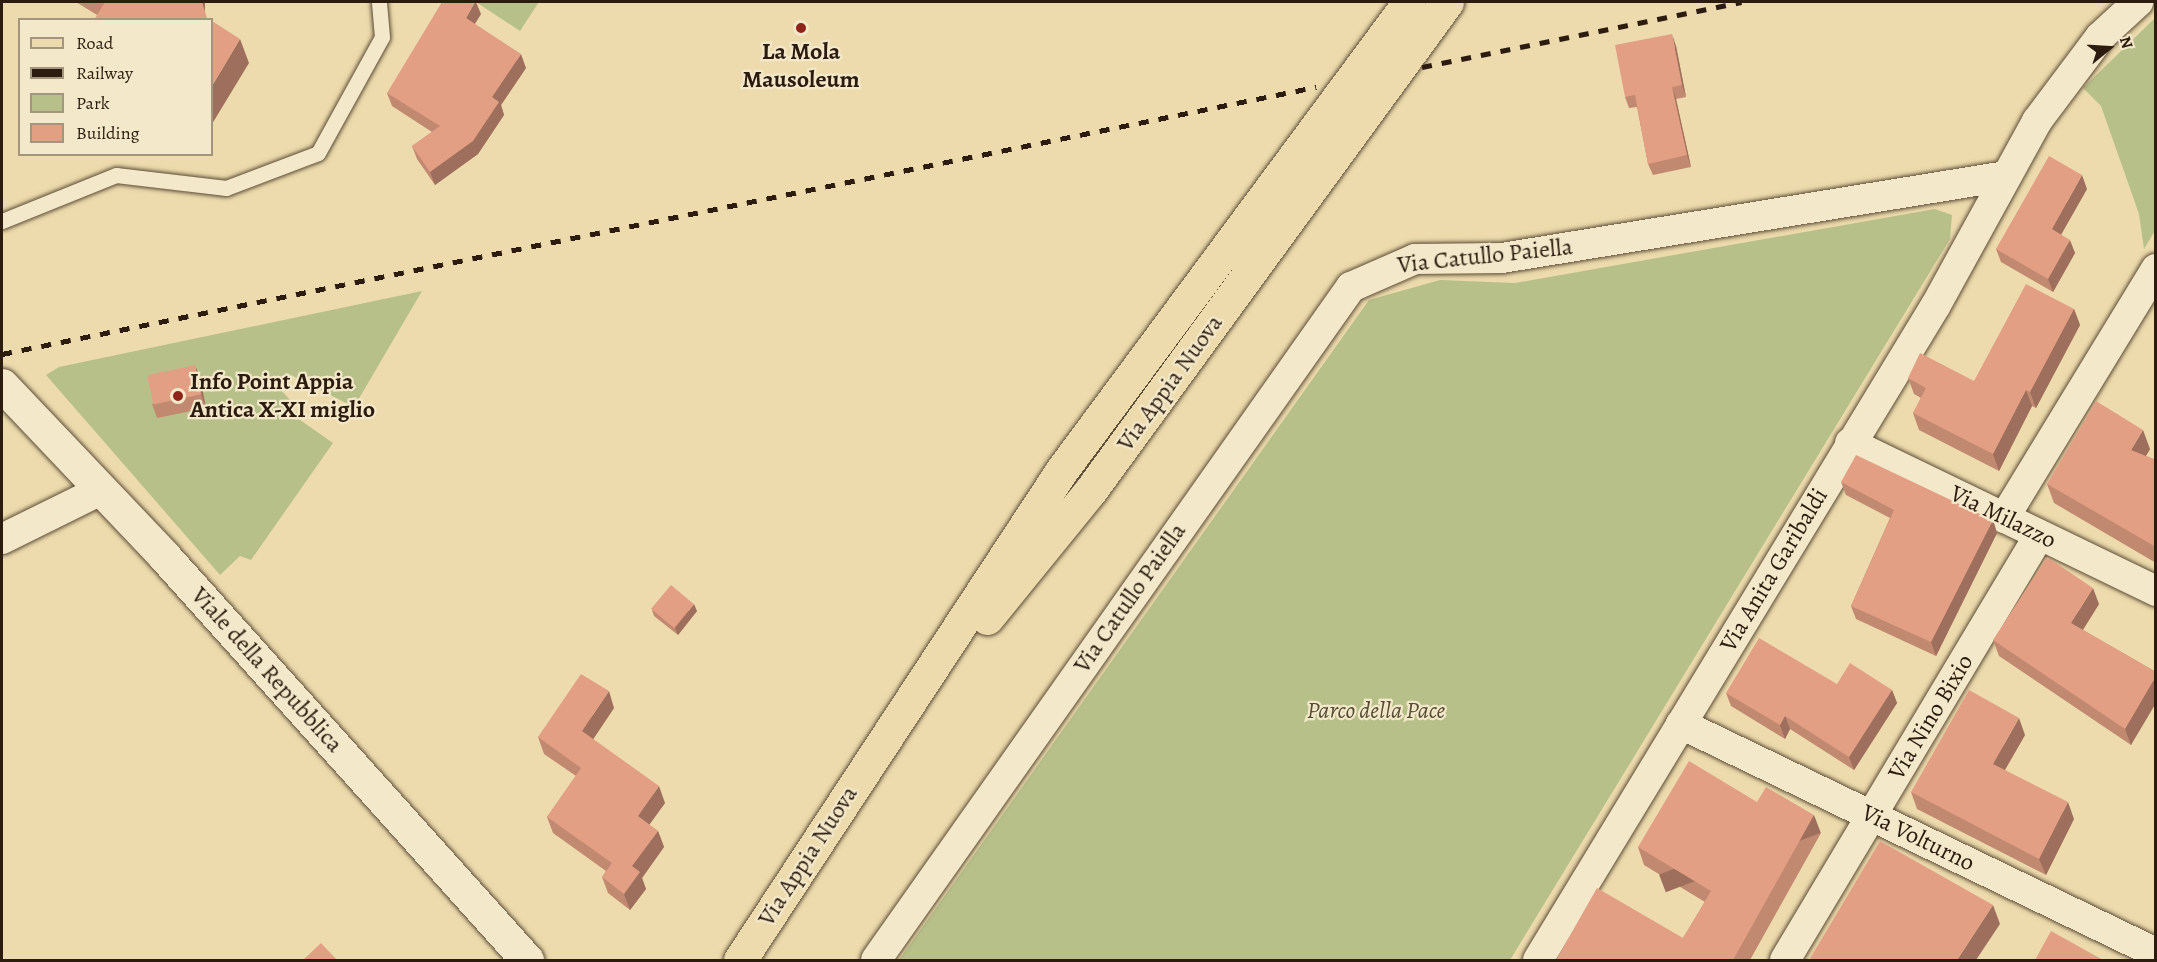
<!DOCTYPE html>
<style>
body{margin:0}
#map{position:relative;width:2157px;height:962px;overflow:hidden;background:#eddbad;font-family:Alegreya,serif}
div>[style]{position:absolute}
.green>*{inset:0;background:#b8c08a}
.roads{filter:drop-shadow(0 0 2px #5c4c36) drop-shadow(0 0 2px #5c4c36)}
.lane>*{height:15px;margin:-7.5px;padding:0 7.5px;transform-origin:7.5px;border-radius:7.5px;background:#f3e8ca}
.street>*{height:30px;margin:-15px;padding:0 15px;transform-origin:15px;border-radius:15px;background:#f3e8ca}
.secondary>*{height:33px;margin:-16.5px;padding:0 16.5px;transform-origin:16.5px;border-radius:16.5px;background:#f3e8ca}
.primary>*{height:33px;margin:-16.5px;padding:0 16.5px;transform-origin:16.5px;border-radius:16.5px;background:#eddbad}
.rail>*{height:4.5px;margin-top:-2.25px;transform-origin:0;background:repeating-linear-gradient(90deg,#2b1c0f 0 10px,transparent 0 20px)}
.wall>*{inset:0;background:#c28971}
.shaded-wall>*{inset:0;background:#9e6f5c;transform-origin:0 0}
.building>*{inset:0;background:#e29f83;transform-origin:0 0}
.dots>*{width:16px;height:16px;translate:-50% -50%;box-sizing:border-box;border:3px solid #f3e8ca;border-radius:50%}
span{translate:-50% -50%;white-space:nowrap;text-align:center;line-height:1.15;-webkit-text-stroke:4.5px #f3e8ca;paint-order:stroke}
.poi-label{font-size:24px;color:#2b1c0f;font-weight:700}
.left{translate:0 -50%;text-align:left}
.street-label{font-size:24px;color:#2b1c0f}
.park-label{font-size:24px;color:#554d34;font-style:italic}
.frame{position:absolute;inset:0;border:3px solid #2b1c0f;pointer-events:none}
.legend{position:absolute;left:18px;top:18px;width:195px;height:138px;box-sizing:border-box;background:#f3e8ca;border:2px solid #a3967f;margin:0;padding:8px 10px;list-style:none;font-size:18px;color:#2b1c0f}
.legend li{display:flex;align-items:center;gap:12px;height:30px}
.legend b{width:30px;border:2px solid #a3967f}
.north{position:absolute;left:2079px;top:18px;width:60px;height:60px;-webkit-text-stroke:4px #f3e8ca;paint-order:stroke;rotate:72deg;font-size:16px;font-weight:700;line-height:24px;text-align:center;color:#2b1c0f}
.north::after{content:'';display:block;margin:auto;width:21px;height:27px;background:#2b1c0f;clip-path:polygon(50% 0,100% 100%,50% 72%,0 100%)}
</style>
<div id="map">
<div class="green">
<div style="clip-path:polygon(476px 2px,539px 2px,520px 31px)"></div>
<div style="clip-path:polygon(2155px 18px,2156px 229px,2144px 249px,2139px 214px,2101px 106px,2083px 88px)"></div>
<div style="clip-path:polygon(1935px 209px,1952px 215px,1950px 239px,1510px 960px,899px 960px,1369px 300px,1440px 280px,1515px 283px)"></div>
<div style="clip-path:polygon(422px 291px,354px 407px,291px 375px,280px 389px,292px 402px,293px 415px,333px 443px,251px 560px,240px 556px,220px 575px,46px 375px,59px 367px)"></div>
</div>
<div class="roads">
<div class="lane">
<div style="left:2px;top:221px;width:123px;rotate:-22deg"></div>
<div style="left:116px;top:175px;width:111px;rotate:6.7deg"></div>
<div style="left:226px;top:188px;width:98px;rotate:-20.8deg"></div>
<div style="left:318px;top:153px;width:132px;rotate:-61.1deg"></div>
<div style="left:382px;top:37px;width:35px;rotate:-95deg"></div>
</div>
<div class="street">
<div style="left:1850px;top:443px;width:340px;rotate:25.8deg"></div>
<div style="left:2004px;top:518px;width:292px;rotate:-58.6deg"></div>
<div style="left:2px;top:539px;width:108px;rotate:-26.3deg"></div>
<div style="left:1681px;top:724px;width:527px;rotate:25.74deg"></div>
<div style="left:876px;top:960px;width:824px;rotate:-54.79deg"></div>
<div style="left:1351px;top:287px;width:70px;rotate:-23.6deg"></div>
<div style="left:1415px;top:259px;width:87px;rotate:-0.7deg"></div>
<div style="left:1502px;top:258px;width:511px;rotate:-9.24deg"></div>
<div style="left:1538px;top:960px;width:766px;rotate:-58.72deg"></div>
<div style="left:1936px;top:305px;width:210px;rotate:-61.2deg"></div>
<div style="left:2037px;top:121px;width:105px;rotate:-53.1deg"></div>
<div style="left:2100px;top:37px;width:52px;rotate:-42.6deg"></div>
<div style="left:1785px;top:960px;width:495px;rotate:-59.1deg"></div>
</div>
<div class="secondary">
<div style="left:2px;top:385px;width:237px;rotate:46.5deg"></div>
<div style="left:165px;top:557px;width:542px;rotate:48.07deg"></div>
</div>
<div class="primary">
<div style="left:987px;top:618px;width:165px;rotate:-50.9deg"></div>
<div style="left:1091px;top:490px;width:604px;rotate:-53.89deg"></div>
<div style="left:740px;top:960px;width:586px;rotate:-56.69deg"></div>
<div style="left:1062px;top:470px;width:583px;rotate:-53.44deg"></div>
</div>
</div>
<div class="rail">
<div style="left:1422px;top:67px;width:326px;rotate:-11.5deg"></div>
<div style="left:2px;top:354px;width:1341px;rotate:-11.49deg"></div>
</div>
<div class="wall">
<div style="clip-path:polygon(76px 2px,205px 2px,97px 15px)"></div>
<div style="clip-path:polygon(481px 14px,475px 24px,526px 68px,501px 105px,504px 115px,478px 154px,435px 185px,417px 159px,412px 146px,432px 132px,392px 106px,387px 93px)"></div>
<div style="clip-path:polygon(1676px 46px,1686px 97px,1676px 99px,1691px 167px,1653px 175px,1648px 164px,1637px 107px,1629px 108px,1625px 97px)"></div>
<div style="clip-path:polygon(2087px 189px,2061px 234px,2075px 253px,2053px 292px,2001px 262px,1996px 249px)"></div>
<div style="clip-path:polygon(2074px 309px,2080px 325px,2036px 408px,2032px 406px,1999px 471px,1919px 430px,1913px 413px,1921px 398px,1914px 394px,1908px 378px,1974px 381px)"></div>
<div style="clip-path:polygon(200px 378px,206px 408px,157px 418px,152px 404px)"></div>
<div style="clip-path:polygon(2150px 449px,2146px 456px,2156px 460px,2156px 563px,2054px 503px,2047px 484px)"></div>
<div style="clip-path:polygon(1841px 482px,1993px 520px,1997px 533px,1936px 656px,1856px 619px,1851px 606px,1890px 518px,1846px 495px)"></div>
<div style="clip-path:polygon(2099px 604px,2083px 630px,2156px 672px,2131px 745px,1999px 656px,1993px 640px)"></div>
<div style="clip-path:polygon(652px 610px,697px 611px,678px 635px,654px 616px)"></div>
<div style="clip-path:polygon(1837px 684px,1892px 690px,1897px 703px,1854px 770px,1790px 729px,1785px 739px,1731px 706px,1726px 693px)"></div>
<div style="clip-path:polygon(614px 708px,593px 739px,665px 803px,649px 825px,658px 831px,664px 847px,642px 878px,646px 889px,630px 910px,608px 893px,602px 877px,606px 871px,553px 833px,547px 817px,576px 776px,544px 754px,538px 737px)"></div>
<div style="clip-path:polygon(2025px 735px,2005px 770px,2074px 819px,2046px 875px,1917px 809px,1911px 792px)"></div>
<div style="clip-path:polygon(1757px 802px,1821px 833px,1750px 960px,1556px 960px,1683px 938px,1705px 902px,1644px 865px,1638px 847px)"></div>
</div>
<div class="shaded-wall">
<div style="left:202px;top:2px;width:3px;height:19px"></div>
<div style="clip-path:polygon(475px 2px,476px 2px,481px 14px,470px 31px,466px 18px)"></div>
<div style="clip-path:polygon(1672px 34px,1676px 46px,1686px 97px,1682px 85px)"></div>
<div style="clip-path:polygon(240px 39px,249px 63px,212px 124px,212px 86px)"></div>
<div style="clip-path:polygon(521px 54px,526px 68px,501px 105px,504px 115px,478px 154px,435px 185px,430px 172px,492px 97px)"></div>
<div style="clip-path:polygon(1672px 87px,1676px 99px,1691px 167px,1687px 155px)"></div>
<div style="clip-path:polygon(2082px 175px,2087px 189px,2057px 242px,2052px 229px)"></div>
<div style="clip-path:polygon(2070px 240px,2075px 253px,2053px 292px,2048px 279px)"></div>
<div style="clip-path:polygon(2074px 309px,2080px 325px,2036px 408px,2030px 392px)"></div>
<div style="clip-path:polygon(195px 365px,200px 378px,206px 408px,201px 394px)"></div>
<div style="clip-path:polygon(2026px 390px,2032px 406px,1999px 471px,1993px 454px)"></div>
<div style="clip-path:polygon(2143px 430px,2150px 449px,2138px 469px,2131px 450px)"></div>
<div style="clip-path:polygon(1993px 520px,1997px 533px,1936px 656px,1931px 642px)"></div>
<div style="clip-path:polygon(2093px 588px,2099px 604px,2077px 639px,2071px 623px)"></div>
<div style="clip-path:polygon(694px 604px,697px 611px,678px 635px,675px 628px)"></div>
<div style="clip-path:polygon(2156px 676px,2156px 703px,2131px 745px,2125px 729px)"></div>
<div style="clip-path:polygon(1892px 690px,1897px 703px,1854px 770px,1849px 757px)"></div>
<div style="clip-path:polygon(609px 691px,614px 708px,588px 747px,582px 731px)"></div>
<div style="clip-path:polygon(1785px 716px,1790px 729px,1785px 739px,1780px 725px)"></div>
<div style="clip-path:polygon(2019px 718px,2025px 735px,1999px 780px,1993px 764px)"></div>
<div style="clip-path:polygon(659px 786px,665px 803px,644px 832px,638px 816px)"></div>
<div style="clip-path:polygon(2068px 802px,2074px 819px,2046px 875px,2039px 859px)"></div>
<div style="left:1814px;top:815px;width:19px;height:166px;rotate:69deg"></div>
<div style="clip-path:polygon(658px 831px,664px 847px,642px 878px,646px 889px,630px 910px,624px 894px,632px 866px)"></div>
<div style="clip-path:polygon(1993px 905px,2000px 924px,1976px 960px,1957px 960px)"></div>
</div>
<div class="building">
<div style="clip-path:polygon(105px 2px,202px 2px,207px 18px,209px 20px,94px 20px)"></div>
<div style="clip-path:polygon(442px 2px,475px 2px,466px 18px,521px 54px,492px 97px,499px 102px,473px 141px,430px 172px,412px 146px,440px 126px,387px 93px)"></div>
<div style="clip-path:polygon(212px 21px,240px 39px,212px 86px)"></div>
<div style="clip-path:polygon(1672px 34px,1682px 85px,1672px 87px,1687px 155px,1648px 164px,1635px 95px,1625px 97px,1615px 45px)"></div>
<div style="clip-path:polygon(2049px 156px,2082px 175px,2052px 229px,2070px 240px,2048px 279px,1996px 249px)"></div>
<div style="clip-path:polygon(2026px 284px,2074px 309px,2030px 392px,2026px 390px,1993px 454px,1913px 413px,1926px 388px,1908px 378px,1920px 353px,1974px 381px)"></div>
<div style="left:195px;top:365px;width:30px;height:49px;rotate:78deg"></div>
<div style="clip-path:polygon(2096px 401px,2143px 430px,2131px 450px,2156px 460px,2156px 547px,2047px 484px)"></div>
<div style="clip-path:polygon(1856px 455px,1993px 520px,1931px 642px,1851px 606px,1894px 510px,1841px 482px)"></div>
<div style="clip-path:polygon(2047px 557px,2093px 588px,2071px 623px,2156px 672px,2156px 676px,2125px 729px,1993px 640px)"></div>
<div style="left:671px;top:585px;width:30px;height:31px;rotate:40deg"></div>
<div style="clip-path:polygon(1759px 638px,1837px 684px,1850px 663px,1892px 690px,1849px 757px,1785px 716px,1780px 725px,1726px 693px)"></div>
<div style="clip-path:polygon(581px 674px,609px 691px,582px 731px,659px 786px,638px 816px,658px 831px,632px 866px,640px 872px,624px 894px,602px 877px,612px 863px,547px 817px,581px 768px,538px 737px)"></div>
<div style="clip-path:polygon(1969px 690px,2019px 718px,1993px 764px,2068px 802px,2039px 859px,1911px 792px)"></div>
<div style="clip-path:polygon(1689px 761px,1757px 802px,1766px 787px,1814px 815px,1733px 960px,1556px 960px,1597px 888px,1683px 938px,1711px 891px,1638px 847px)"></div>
<div style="clip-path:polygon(1880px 841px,1993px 905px,1957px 960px,1809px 960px)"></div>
<div style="clip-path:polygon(2051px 931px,2103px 960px,2035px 960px)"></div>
<div style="clip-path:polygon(321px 943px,337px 960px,303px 960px)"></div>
</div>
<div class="dots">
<div style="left:801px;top:28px;background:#8f2418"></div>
<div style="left:178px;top:396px;background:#8f2418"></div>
</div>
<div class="poi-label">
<span style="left:801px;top:66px">La Mola<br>Mausoleum</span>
<span class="left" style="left:190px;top:396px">Info Point Appia<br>Antica X-XI miglio</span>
</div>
<div class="street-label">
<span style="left:1485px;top:256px;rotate:-6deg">Via Catullo Paiella</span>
<span style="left:1170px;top:383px;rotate:-54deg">Via Appia Nuova</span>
<span style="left:2003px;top:517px;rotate:26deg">Via Milazzo</span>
<span style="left:1774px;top:570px;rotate:-59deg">Via Anita Garibaldi</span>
<span style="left:1130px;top:598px;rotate:-55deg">Via Catullo Paiella</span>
<span style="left:267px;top:670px;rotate:48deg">Viale della Repubblica</span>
<span style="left:1931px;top:717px;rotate:-59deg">Via Nino Bixio</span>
<span style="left:1918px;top:838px;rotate:26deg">Via Volturno</span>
<span style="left:808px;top:856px;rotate:-57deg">Via Appia Nuova</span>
</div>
<div class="park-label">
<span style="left:1376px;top:711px">Parco della Pace</span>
</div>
<div class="frame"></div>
<ul class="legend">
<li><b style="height:8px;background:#eddbad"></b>Road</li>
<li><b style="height:8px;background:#2b1c0f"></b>Railway</li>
<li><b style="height:16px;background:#b8c08a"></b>Park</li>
<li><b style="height:16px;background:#e29f83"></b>Building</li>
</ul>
<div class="north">N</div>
</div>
